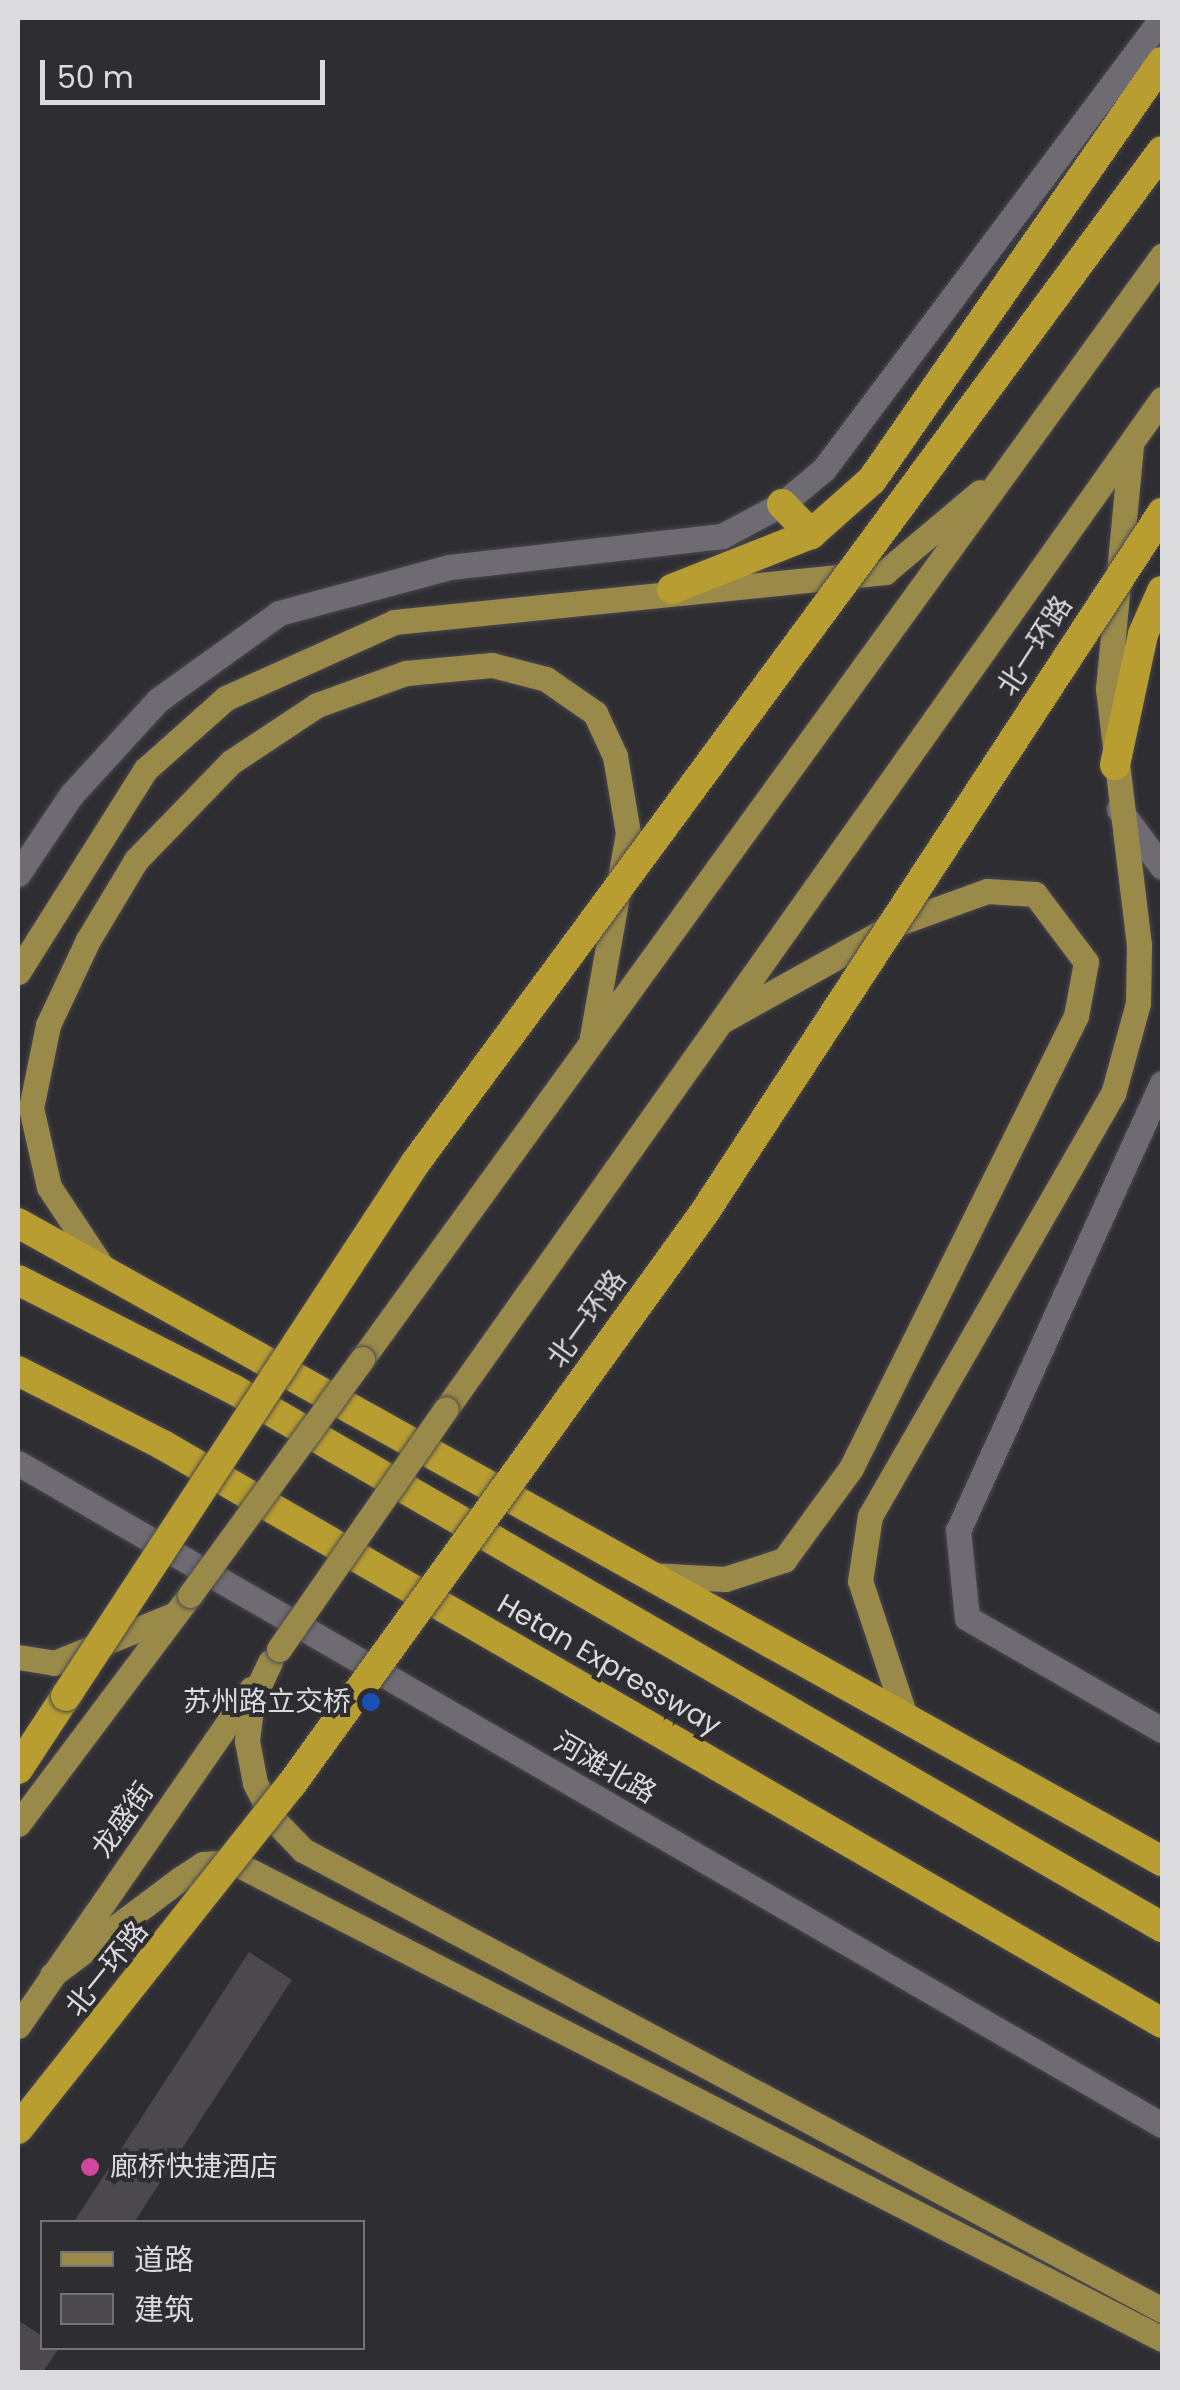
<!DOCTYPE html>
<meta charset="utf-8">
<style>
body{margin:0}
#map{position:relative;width:1180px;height:2390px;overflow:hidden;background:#2e2d32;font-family:Poppins,"Noto Sans SC",sans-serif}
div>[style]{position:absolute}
.building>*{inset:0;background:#4c494d;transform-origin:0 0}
.roads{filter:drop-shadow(0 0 2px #4a484d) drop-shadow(0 0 2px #4a484d)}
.minor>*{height:25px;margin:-12.5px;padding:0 12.5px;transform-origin:12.5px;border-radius:12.5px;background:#6e6c72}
.major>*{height:25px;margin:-12.5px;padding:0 12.5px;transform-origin:12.5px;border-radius:12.5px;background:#9a8a4a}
.highway>*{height:30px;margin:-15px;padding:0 15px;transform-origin:15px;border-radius:15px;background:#b89e30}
.bridges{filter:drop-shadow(0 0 2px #4a484d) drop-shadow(0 0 2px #4a484d)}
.major-bridge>*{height:25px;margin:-12.5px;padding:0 12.5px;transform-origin:12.5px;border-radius:12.5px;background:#9a8a4a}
.highway-bridge>*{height:30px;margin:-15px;padding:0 15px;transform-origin:15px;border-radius:15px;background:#b89e30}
.dots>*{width:28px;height:28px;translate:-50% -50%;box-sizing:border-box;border:5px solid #2e2d32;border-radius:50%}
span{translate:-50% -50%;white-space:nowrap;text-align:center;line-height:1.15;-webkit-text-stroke:8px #2e2d32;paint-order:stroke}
.street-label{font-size:28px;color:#dbdbde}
.poi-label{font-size:28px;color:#dbdbde}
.right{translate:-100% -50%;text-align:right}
.left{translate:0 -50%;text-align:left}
.frame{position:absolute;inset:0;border:20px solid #dbdbde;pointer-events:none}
.legend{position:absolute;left:40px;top:2220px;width:325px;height:130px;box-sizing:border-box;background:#2e2d32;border:2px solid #737377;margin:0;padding:12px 18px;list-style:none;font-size:30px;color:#dbdbde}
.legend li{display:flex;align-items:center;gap:20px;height:50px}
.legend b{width:50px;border:2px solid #737377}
.scale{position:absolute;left:40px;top:60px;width:285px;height:45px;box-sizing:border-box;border:5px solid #dbdbde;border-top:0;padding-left:12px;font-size:30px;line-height:35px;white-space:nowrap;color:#dbdbde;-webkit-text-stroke:8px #2e2d32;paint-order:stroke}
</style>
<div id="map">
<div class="building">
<div style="left:249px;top:1952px;width:51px;height:322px;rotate:33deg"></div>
<div style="clip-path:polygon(18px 2320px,42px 2336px,42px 2348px,59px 2348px,43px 2372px,18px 2372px)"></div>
</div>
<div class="roads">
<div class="minor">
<div style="left:1119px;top:809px;width:72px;rotate:53.4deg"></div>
<div style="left:18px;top:874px;width:95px;rotate:-56.1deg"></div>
<div style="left:71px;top:795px;width:129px;rotate:-47.5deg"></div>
<div style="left:158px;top:700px;width:149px;rotate:-35.7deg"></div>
<div style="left:279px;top:613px;width:177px;rotate:-15.1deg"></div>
<div style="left:450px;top:567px;width:274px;rotate:-6.5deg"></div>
<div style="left:722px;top:536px;width:68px;rotate:-28.1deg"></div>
<div style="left:782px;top:504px;width:55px;rotate:-39.8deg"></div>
<div style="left:824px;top:469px;width:564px;rotate:-53.15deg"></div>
<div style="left:1162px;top:1083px;width:491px;rotate:114.5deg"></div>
<div style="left:958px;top:1530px;width:88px;rotate:84.2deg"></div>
<div style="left:967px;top:1618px;width:225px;rotate:29.9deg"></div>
<div style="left:18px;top:1463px;width:1322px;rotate:30.06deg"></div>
</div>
<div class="major">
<div style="left:18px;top:972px;width:240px;rotate:-57.8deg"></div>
<div style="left:146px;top:769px;width:107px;rotate:-41.6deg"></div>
<div style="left:226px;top:698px;width:184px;rotate:-24.3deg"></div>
<div style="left:394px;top:622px;width:494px;rotate:-5.8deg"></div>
<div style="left:885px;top:572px;width:124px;rotate:-40.1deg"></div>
<div style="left:106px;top:1273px;width:103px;rotate:-123.5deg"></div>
<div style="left:49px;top:1187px;width:81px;rotate:-102.8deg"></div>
<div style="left:31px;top:1108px;width:85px;rotate:-78.4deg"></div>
<div style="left:48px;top:1025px;width:94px;rotate:-64.8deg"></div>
<div style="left:88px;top:940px;width:93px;rotate:-59deg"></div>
<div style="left:136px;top:860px;width:136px;rotate:-45.9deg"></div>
<div style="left:231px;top:762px;width:103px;rotate:-33.5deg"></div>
<div style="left:317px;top:705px;width:95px;rotate:-19.8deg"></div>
<div style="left:406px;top:673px;width:86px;rotate:-5.3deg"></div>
<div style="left:492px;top:665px;width:56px;rotate:14.5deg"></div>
<div style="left:546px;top:679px;width:60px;rotate:34.8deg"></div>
<div style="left:595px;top:713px;width:47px;rotate:65.1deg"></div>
<div style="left:615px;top:756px;width:78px;rotate:80.4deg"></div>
<div style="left:628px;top:833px;width:208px;rotate:100deg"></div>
<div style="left:362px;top:1359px;width:1363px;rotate:-54.05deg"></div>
<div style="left:446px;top:1409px;width:1238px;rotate:-54.67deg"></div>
<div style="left:650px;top:1575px;width:75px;rotate:3.1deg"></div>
<div style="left:725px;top:1579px;width:62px;rotate:-17.9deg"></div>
<div style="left:784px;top:1560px;width:114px;rotate:-53.9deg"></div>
<div style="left:851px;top:1468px;width:505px;rotate:-63.54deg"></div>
<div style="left:1076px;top:1016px;width:55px;rotate:-79.5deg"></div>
<div style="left:1086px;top:962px;width:85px;rotate:-126.9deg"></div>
<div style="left:1035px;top:894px;width:48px;rotate:-176.4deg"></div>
<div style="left:987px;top:891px;width:97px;rotate:160.1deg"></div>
<div style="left:896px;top:924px;width:199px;rotate:150.9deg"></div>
<div style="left:18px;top:1657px;width:36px;rotate:9deg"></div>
<div style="left:54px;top:1663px;width:131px;rotate:-21.9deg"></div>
<div style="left:270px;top:1662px;width:42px;rotate:115.3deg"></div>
<div style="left:252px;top:1700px;width:41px;rotate:97deg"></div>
<div style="left:247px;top:1741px;width:43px;rotate:79.2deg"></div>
<div style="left:255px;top:1783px;width:42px;rotate:62.8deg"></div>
<div style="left:274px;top:1820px;width:42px;rotate:46deg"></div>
<div style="left:303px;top:1850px;width:974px;rotate:28.17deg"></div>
<div style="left:906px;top:1719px;width:145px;rotate:-108.4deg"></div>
<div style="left:860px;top:1581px;width:66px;rotate:-81.3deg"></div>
<div style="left:870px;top:1516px;width:487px;rotate:-60.1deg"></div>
<div style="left:1113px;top:1094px;width:94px;rotate:-74.6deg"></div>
<div style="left:1138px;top:1003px;width:58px;rotate:-89deg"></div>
<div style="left:1139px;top:945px;width:258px;rotate:-96.9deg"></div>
<div style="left:1108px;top:689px;width:246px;rotate:-84.6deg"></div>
<div style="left:18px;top:1824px;width:286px;rotate:-53.1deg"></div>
<div style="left:52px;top:1975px;width:160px;rotate:-36.9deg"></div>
<div style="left:180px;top:1879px;width:27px;rotate:-33deg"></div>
<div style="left:203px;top:1864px;width:30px;rotate:-4deg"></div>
<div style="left:233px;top:1862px;width:1044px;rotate:27.18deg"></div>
<div style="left:18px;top:2026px;width:410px;rotate:-55.3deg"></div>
</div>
<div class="highway">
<div style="left:782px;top:504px;width:42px;rotate:46deg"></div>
<div style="left:672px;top:589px;width:149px;rotate:-21.6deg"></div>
<div style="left:811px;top:534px;width:81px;rotate:-41.5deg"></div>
<div style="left:872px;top:480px;width:509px;rotate:-55.25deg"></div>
<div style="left:1115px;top:765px;width:134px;rotate:-77.9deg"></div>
<div style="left:1143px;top:634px;width:47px;rotate:-66.2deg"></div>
<div style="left:18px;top:1223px;width:1310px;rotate:29.15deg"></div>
<div style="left:18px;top:1280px;width:241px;rotate:26.9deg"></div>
<div style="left:233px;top:1389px;width:1074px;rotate:30.08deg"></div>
<div style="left:18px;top:1371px;width:163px;rotate:27deg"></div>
<div style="left:163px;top:1445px;width:1154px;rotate:30.05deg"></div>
<div style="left:18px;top:1769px;width:87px;rotate:-56.7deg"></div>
</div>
</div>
<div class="bridges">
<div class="major-bridge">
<div style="left:190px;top:1595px;width:292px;rotate:-53.9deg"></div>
<div style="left:279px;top:1649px;width:292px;rotate:-55.2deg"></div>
</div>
<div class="highway-bridge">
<div style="left:66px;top:1696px;width:638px;rotate:-56.76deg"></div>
<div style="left:416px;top:1162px;width:1256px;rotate:-53.58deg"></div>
<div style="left:18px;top:2129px;width:439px;rotate:-51.6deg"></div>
<div style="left:291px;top:1785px;width:706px;rotate:-54.17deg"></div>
<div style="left:704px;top:1213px;width:837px;rotate:-56.8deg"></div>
</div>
</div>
<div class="dots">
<div style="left:371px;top:1702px;background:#1a4fb4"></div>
<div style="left:90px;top:2167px;background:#d1479c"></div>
</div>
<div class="street-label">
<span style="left:1035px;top:646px;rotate:-57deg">北一环路</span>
<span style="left:587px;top:1319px;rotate:-54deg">北一环路</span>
<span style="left:609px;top:1665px;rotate:30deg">Hetan Expressway</span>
<span style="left:605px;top:1768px;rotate:30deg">河滩北路</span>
<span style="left:123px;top:1820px;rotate:-55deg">龙盛街</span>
<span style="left:107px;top:1969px;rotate:-51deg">北一环路</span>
</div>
<div class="poi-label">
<span class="right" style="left:351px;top:1702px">苏州路立交桥</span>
<span class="left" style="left:110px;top:2167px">廊桥快捷酒店</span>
</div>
<div class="frame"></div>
<ul class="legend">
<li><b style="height:12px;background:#9a8a4a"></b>道路</li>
<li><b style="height:28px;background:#4c494d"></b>建筑</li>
</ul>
<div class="scale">50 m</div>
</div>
